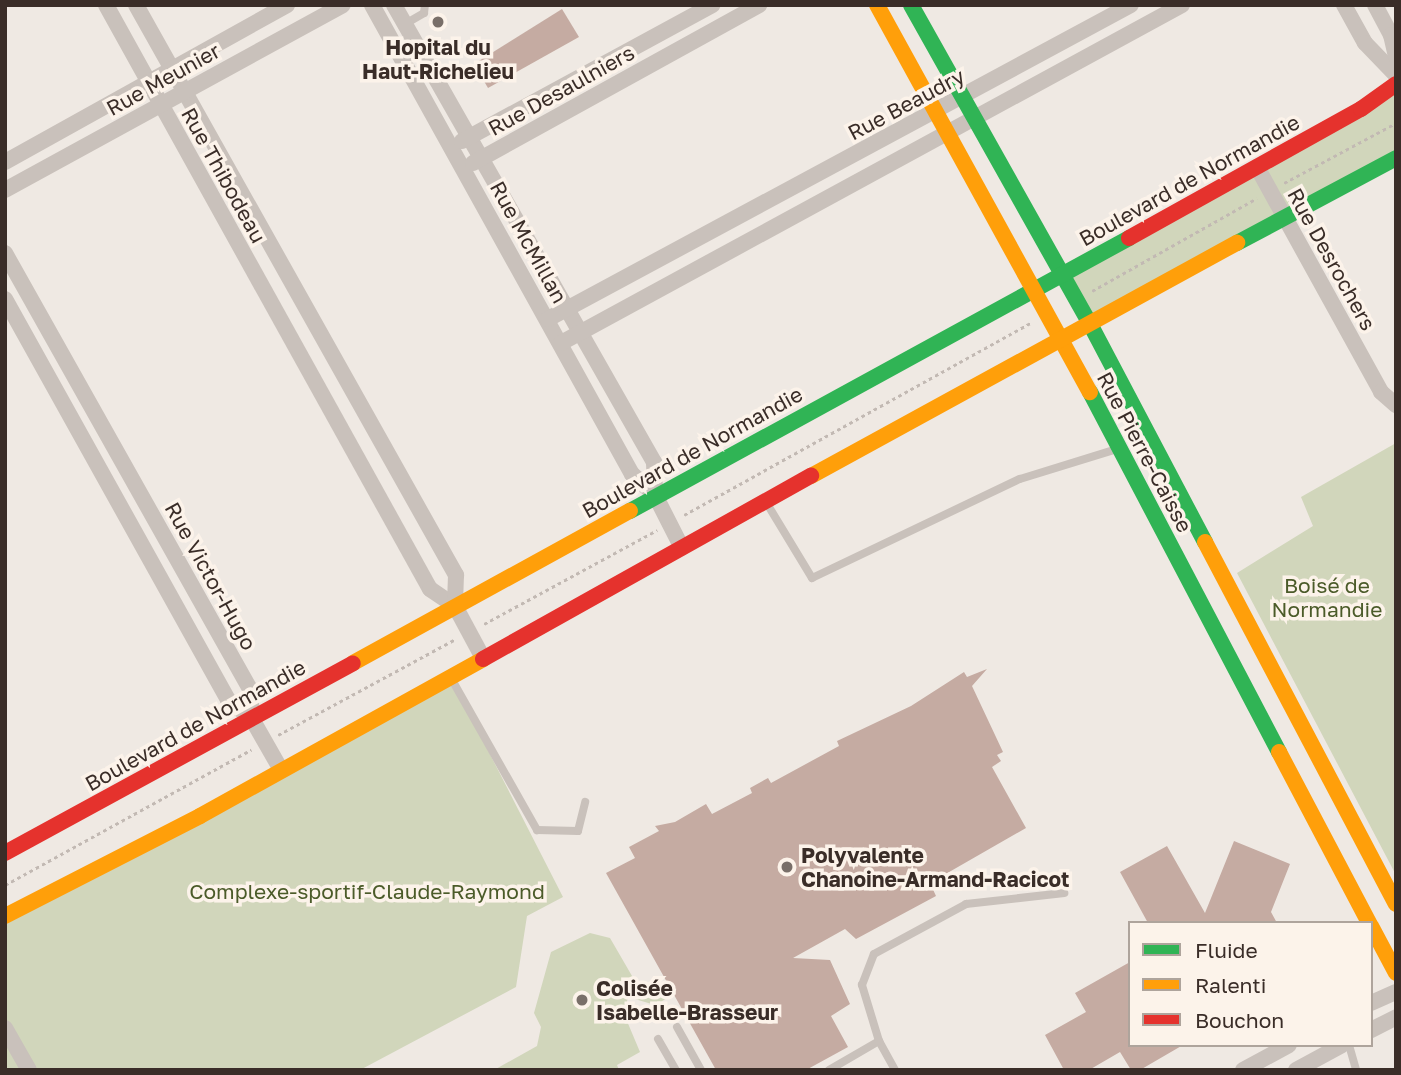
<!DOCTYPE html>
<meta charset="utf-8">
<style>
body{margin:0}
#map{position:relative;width:1401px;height:1075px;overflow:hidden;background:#efe9e3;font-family:"Golos Text",sans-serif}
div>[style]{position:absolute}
.green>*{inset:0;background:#d1d6bb}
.building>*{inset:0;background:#c5aba2}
.path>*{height:2.5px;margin-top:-1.25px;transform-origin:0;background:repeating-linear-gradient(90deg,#c2b9b3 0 3.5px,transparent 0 7px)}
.lane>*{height:8px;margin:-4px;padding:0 4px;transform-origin:4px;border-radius:4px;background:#c9c1bb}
.street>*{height:16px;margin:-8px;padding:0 8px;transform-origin:8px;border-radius:8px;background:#c9c1bb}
.fast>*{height:16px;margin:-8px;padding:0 8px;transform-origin:8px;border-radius:8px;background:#30b455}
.slow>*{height:16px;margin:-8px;padding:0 8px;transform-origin:8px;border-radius:8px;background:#ff9f0a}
.jam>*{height:16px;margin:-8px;padding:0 8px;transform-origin:8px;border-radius:8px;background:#e5322d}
.dots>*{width:19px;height:19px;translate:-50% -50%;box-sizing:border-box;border:4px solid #fcf3ea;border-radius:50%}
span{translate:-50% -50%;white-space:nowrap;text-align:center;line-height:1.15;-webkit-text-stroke:7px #fcf3ea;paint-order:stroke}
.poi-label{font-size:21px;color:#3a2d28;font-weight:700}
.left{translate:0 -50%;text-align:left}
.street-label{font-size:21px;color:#3a2d28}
.park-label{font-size:21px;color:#4b5b29}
.frame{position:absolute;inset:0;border:7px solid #3a2d28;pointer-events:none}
.legend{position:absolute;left:1128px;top:921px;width:245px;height:126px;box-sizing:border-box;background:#fcf3ea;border:2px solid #aea49c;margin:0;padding:9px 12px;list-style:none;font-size:21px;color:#3a2d28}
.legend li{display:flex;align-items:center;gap:14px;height:35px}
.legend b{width:35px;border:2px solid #aea49c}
</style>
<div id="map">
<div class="green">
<div style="clip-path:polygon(1396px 84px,1396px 159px,1089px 322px,1062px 275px)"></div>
<div style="clip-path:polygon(1396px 443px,1396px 875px,1237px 573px,1313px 526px,1301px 497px)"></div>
<div style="clip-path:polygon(451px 678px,563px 897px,527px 916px,516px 987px,360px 1070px,5px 1070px,5px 917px)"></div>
<div style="clip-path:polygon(590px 933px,610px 938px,639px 988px,651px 991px,665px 984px,671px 996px,655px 1005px,628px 997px,624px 1014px,640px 1052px,617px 1065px,619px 1070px,494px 1070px,537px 1046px,541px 1027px,534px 1013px,551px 952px)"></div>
</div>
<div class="building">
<div style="clip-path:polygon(562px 9px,579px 37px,488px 88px,474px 64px)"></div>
<div style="clip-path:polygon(987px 669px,972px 686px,1003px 752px,997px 755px,1001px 761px,992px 767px,1026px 828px,930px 883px,936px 896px,856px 939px,845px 929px,793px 958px,830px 960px,850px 1004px,831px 1016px,848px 1047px,806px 1070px,716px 1070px,606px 873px,635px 858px,629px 847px,659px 831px,655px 826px,675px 822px,706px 804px,712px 814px,752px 793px,750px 788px,768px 778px,771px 783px,839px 746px,837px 741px,911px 706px,964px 672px,967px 677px)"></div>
<div style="clip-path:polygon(1234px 841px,1290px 864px,1271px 912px,1277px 923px,1148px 923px,1120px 872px,1167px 846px,1205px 913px)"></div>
<div style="clip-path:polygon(1130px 962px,1130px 1045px,1183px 1045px,1140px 1070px,1131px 1070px,1120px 1052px,1089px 1070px,1064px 1070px,1045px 1035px,1086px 1012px,1075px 993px)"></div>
</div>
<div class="path">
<div style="left:1284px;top:183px;width:127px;rotate:-28.2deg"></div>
<div style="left:1092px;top:291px;width:189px;rotate:-29.4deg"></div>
<div style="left:684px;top:515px;width:397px;rotate:-29deg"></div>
<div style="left:484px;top:624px;width:197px;rotate:-28.5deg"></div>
<div style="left:278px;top:735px;width:200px;rotate:-28.4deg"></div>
<div style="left:5px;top:885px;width:281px;rotate:-28.8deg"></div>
</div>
<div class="lane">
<div style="left:405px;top:24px;width:22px;rotate:-30deg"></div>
<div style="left:424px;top:13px;width:8px;rotate:-83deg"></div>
<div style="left:766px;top:502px;width:89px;rotate:58.8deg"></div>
<div style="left:812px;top:578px;width:230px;rotate:-25.5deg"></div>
<div style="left:1020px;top:479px;width:102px;rotate:-17.2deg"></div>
<div style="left:451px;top:678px;width:175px;rotate:60.5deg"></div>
<div style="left:537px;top:830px;width:41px;rotate:1.4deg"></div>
<div style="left:578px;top:831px;width:30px;rotate:-76deg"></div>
<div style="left:677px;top:1027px;width:49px;rotate:60.8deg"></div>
<div style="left:658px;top:1039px;width:36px;rotate:60deg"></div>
<div style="left:879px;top:1041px;width:33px;rotate:61deg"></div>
<div style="left:1349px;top:1045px;width:26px;rotate:74deg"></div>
<div style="left:829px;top:1070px;width:58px;rotate:-30.1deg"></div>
<div style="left:879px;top:1041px;width:59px;rotate:-106.9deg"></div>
<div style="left:862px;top:985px;width:33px;rotate:-69deg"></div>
<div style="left:874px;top:954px;width:105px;rotate:-28.5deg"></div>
<div style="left:966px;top:904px;width:99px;rotate:-6.4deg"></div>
</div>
<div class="street">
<div style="left:106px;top:5px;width:668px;rotate:60.98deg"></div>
<div style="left:430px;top:589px;width:30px;rotate:34deg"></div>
<div style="left:136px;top:5px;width:654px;rotate:60.69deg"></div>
<div style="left:456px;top:575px;width:31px;rotate:92deg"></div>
<div style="left:455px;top:606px;width:59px;rotate:61.7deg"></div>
<div style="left:372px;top:5px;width:536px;rotate:61deg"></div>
<div style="left:632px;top:474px;width:31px;rotate:42deg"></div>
<div style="left:655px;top:495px;width:59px;rotate:63deg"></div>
<div style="left:394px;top:5px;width:526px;rotate:60.36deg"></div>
<div style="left:654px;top:462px;width:33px;rotate:88deg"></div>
<div style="left:1344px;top:5px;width:43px;rotate:61.1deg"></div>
<div style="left:1365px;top:43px;width:45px;rotate:45.9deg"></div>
<div style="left:1375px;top:5px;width:34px;rotate:62deg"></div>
<div style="left:1391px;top:35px;width:22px;rotate:77deg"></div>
<div style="left:462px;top:141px;width:285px;rotate:-28.5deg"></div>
<div style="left:5px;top:162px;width:323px;rotate:-29.1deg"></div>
<div style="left:473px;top:163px;width:327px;rotate:-28.9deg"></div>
<div style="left:1257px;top:167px;width:257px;rotate:61.1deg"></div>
<div style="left:1381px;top:392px;width:20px;rotate:41deg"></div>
<div style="left:5px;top:190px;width:385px;rotate:-28.7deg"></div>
<div style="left:5px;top:253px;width:500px;rotate:60.67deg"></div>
<div style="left:250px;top:689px;width:30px;rotate:86deg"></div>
<div style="left:5px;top:299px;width:459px;rotate:60.9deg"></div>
<div style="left:228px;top:700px;width:31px;rotate:38deg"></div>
<div style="left:252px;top:719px;width:56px;rotate:60.3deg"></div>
<div style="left:548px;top:319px;width:662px;rotate:-28.31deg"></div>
<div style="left:561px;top:343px;width:707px;rotate:-28.56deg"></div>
<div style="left:1371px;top:1003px;width:27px;rotate:-24deg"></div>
<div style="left:5px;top:1028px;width:48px;rotate:60.3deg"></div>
<div style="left:1371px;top:1030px;width:28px;rotate:-27deg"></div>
<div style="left:1243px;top:1070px;width:52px;rotate:-28.5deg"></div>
<div style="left:1296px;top:1070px;width:52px;rotate:-28.5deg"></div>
</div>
<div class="fast">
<div style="left:911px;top:5px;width:364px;rotate:60.7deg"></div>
<div style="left:1089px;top:322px;width:249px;rotate:62.2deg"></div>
<div style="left:1237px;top:243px;width:180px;rotate:-28.1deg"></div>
<div style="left:1090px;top:392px;width:407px;rotate:62.3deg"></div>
<div style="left:630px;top:511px;width:569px;rotate:-28.68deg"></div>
</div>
<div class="slow">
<div style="left:877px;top:5px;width:442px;rotate:61.2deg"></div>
<div style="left:811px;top:476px;width:486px;rotate:-28.7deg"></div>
<div style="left:1205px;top:542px;width:409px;rotate:62.2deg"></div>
<div style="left:353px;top:663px;width:316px;rotate:-28.8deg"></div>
<div style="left:1279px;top:752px;width:193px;rotate:62.2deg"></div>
<div style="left:5px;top:916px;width:219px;rotate:-27.1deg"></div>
<div style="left:200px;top:816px;width:324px;rotate:-29deg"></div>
<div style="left:1371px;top:926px;width:53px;rotate:62deg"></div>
</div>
<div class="jam">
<div style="left:1129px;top:238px;width:265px;rotate:-29.1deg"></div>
<div style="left:1361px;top:109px;width:43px;rotate:-35.5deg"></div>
<div style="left:483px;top:659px;width:376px;rotate:-29.2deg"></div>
<div style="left:5px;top:853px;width:396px;rotate:-28.6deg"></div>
</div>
<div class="dots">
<div style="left:438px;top:22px;background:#796f69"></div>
<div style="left:787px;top:867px;background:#796f69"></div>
<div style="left:582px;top:1000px;background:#796f69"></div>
</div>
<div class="poi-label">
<span style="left:438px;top:59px">Hopital du<br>Haut-Richelieu</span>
<span class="left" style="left:801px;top:867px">Polyvalente<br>Chanoine-Armand-Racicot</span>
<span class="left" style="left:596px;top:1000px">Colisée<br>Isabelle-Brasseur</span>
</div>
<div class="street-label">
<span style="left:163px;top:79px;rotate:-29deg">Rue Meunier</span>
<span style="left:561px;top:90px;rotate:-29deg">Rue Desaulniers</span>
<span style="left:906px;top:104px;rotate:-28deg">Rue Beaudry</span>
<span style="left:224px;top:175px;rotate:61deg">Rue Thibodeau</span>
<span style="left:1189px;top:180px;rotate:-29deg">Boulevard de Normandie</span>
<span style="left:529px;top:242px;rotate:61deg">Rue McMillan</span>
<span style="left:1332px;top:259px;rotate:61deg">Rue Desrochers</span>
<span style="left:692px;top:452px;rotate:-29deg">Boulevard de Normandie</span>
<span style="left:1145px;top:452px;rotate:62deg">Rue Pierre-Caisse</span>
<span style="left:211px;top:576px;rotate:61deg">Rue Victor-Hugo</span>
<span style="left:195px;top:725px;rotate:-29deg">Boulevard de Normandie</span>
</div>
<div class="park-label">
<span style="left:1327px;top:597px">Boisé de<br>Normandie</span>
<span style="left:367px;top:891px">Complexe-sportif-Claude-Raymond</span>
</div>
<div class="frame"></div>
<ul class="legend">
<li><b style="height:9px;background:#30b455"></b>Fluide</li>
<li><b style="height:9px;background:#ff9f0a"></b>Ralenti</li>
<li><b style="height:9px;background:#e5322d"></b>Bouchon</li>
</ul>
</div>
